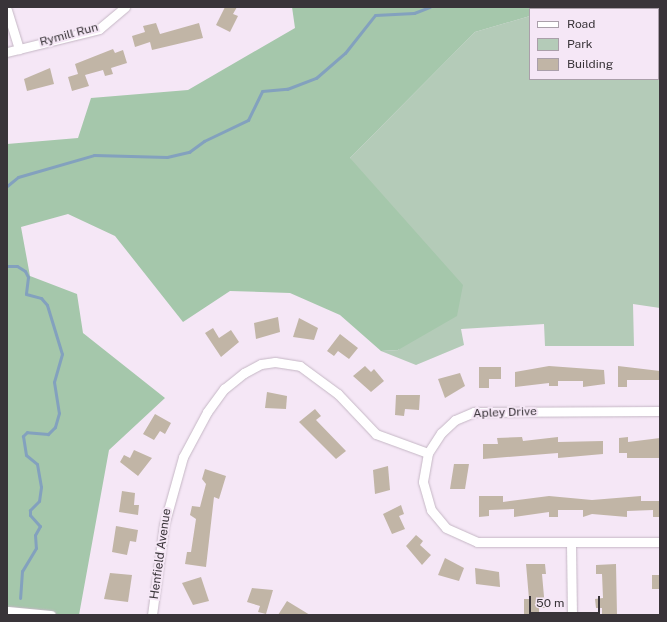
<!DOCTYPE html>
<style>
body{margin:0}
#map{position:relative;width:667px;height:622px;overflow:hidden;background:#f5e7f6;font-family:"Public Sans",sans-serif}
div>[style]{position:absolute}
.green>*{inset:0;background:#b4cbb8}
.forest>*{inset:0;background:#a5c7ab}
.stream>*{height:3px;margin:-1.5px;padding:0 1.5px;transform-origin:1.5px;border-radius:1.5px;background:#83a1be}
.building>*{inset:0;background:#c1b5a6;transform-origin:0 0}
.roads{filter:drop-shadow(0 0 1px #c5b7c5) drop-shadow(0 0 1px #c5b7c5)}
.street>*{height:9px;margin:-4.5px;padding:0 4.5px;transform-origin:4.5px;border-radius:4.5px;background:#fff}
span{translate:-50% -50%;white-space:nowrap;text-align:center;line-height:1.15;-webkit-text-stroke:4px #f5e7f6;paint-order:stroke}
.street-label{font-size:12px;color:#393439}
.frame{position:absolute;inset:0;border:8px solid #393439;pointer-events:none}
.legend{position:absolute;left:529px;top:8px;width:130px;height:72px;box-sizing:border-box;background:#f5e7f6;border:1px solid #aa9faa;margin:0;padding:5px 7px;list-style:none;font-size:12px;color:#393439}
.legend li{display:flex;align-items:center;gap:8px;height:20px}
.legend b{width:20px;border:1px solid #aa9faa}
.scale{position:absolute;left:529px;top:596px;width:71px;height:18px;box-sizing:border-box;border:2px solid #393439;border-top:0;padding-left:5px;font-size:12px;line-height:14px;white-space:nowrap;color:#393439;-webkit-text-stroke:3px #f5e7f6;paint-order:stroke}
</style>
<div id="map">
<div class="green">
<div style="clip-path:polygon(562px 7px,660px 7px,660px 308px,633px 304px,634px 346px,545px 346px,544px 324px,461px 329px,464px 345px,416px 365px,381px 351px,399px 350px,350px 158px,475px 32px,530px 16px,530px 79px,658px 79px,658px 9px,555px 9px)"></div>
</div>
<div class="forest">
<div style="clip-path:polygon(292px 7px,562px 7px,530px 9px,530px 16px,475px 32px,350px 158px,463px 285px,457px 316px,398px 350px,381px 351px,340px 315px,290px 293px,230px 291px,183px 322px,115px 236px,68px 214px,21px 227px,30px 276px,77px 294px,83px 333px,165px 398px,109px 450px,79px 615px,7px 615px,7px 144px,78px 138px,91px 98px,188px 90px,295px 28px)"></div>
</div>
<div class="stream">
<div style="left:7px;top:186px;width:14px;rotate:-39deg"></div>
<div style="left:18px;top:177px;width:79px;rotate:-16.1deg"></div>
<div style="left:94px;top:155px;width:73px;rotate:1.6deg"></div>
<div style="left:167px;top:157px;width:23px;rotate:-13deg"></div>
<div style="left:189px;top:152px;width:19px;rotate:-36deg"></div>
<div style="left:204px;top:141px;width:49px;rotate:-25.5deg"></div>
<div style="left:248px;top:120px;width:32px;rotate:-64deg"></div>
<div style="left:262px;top:91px;width:25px;rotate:-5deg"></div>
<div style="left:287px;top:89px;width:31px;rotate:-21deg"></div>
<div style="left:316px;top:78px;width:38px;rotate:-41deg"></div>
<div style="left:345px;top:53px;width:48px;rotate:-51.7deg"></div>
<div style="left:375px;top:15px;width:39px;rotate:-3deg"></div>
<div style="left:414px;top:13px;width:17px;rotate:-21deg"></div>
<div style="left:7px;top:266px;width:10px"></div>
<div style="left:17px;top:266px;width:9px;rotate:32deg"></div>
<div style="left:25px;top:271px;width:7px;rotate:63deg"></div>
<div style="left:28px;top:277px;width:17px;rotate:97deg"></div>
<div style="left:26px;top:294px;width:16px;rotate:15deg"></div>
<div style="left:41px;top:298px;width:9px;rotate:49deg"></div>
<div style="left:47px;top:305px;width:51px;rotate:73deg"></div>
<div style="left:62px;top:354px;width:29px;rotate:106deg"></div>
<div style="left:54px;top:382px;width:31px;rotate:81deg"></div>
<div style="left:59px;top:413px;width:15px;rotate:106deg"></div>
<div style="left:55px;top:427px;width:10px;rotate:135deg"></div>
<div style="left:48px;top:434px;width:21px;rotate:-175deg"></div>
<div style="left:27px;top:432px;width:6px;rotate:135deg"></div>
<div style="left:23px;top:436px;width:19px;rotate:81deg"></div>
<div style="left:26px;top:455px;width:14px;rotate:39deg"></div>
<div style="left:37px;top:464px;width:23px;rotate:80deg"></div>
<div style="left:41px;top:487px;width:14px;rotate:98deg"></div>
<div style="left:39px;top:501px;width:13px;rotate:135deg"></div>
<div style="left:30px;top:510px;width:5px;rotate:90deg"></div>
<div style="left:30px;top:515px;width:15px;rotate:48deg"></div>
<div style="left:40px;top:526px;width:10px;rotate:119deg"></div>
<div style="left:35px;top:535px;width:13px;rotate:86deg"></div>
<div style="left:36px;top:548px;width:27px;rotate:121deg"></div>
<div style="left:22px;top:571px;width:27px;rotate:94deg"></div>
</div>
<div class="building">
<div style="clip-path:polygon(225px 7px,237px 7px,233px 14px,238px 16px,230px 32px,216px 25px)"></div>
<div style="clip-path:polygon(156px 23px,160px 34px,199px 23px,203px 38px,152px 50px,150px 42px,135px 47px,132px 36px,145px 32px,143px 26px)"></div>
<div style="clip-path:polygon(113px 49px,115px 53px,123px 50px,127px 63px,111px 68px,113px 74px,105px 76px,103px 70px,85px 75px,89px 86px,72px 91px,68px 77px,78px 74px,75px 64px)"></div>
<div style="clip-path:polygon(50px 68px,54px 84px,27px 91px,24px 79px)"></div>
<div style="clip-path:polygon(278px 317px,280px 332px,256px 339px,254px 323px)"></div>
<div style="clip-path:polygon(299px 318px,318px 328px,314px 340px,293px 337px)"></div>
<div style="clip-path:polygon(213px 328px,219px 338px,231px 330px,239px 342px,221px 357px,205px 333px)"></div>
<div style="clip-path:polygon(340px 334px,358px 348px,349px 359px,338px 351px,334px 356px,327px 351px)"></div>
<div style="clip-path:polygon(365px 366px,371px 372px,374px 369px,384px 381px,371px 392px,353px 376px)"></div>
<div style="clip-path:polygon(549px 366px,604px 370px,605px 384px,583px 387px,583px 381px,558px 381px,558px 386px,549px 386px,549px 383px,515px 387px,515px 372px)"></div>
<div style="clip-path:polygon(618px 366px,660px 371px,660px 380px,627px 380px,627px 387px,618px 387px)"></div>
<div style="clip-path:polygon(479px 367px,501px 367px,501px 379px,489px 379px,489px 388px,479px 388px)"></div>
<div style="clip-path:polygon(460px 373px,465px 386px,445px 398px,438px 379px)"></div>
<div style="clip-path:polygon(267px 392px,287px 396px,286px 409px,265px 408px)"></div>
<div style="clip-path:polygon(396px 395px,420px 395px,419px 410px,405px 409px,404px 416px,395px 415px)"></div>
<div style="clip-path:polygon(315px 409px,321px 416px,316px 420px,346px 451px,336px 459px,299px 422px)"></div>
<div style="clip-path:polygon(155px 414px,171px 423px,165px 434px,160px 431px,154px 440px,143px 434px)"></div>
<div style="clip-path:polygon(522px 437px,523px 441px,558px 437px,558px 442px,603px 441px,603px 454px,558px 458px,558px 453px,483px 459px,483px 444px,498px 444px,497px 438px)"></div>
<div style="clip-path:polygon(628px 437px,628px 442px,660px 438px,660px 458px,627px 458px,627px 453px,619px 453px,619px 438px)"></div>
<div style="clip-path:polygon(134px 450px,152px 458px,138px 476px,120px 462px,124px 455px,130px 458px)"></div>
<div style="clip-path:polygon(454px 464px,469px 464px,465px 489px,450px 489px)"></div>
<div style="clip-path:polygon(388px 466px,390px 490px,375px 494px,373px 470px)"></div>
<div style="clip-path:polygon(205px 469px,226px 476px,219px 499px,214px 497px,206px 567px,185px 564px,187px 552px,191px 552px,196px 519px,190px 515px,192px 506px,200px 507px,206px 484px,202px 479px)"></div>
<div style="clip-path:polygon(122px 491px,135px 493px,134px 505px,139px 505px,138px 515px,119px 512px)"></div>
<div style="clip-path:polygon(479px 496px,503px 496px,503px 502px,549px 496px,592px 500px,641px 496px,641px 501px,660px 501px,660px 517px,653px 517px,653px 510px,627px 511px,627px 517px,592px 514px,583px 517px,583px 510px,558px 510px,558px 517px,549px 517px,549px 512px,514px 517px,514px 509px,489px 510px,489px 516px,479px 517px)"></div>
<div style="clip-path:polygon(401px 505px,404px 514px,399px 516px,405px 529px,392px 534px,383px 514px)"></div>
<div style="clip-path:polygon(116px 526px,138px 530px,136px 542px,130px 541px,127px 555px,112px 552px)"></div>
<div style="clip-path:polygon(416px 535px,423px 541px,420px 545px,431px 555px,422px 565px,406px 546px)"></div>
<div style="clip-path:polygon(445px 558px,464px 568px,459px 581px,438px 575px)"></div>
<div style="clip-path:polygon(526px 564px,545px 564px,546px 574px,542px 574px,545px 608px,539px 608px,539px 615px,524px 615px,524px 599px,529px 599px)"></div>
<div style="clip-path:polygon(616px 564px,617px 615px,602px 615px,602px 608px,596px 608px,595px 599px,603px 598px,602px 574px,596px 574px,596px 565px)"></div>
<div style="clip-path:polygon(475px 568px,499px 572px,500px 587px,476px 584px)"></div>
<div style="clip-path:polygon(110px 573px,132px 575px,128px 602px,104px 599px)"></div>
<div style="left:652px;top:575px;width:8px;height:14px"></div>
<div style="clip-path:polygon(201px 577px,209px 601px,193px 605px,182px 583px)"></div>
<div style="clip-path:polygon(252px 588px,273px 590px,266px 614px,258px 612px,260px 606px,247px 602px)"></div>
<div style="clip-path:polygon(287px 601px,310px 615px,278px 615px)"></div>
</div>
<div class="roads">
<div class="street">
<div style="left:7px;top:10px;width:41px;rotate:72.9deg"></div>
<div style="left:7px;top:52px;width:95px;rotate:-14deg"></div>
<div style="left:99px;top:29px;width:34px;rotate:-40deg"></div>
<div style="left:660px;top:411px;width:186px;rotate:179.7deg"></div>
<div style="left:474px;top:412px;width:21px;rotate:157deg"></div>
<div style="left:455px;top:420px;width:19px;rotate:137deg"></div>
<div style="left:441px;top:433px;width:24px;rotate:123deg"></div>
<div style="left:428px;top:453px;width:29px;rotate:100deg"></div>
<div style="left:423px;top:482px;width:29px;rotate:74deg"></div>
<div style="left:431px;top:510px;width:23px;rotate:50deg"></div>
<div style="left:446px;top:528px;width:34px;rotate:24deg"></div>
<div style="left:477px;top:542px;width:183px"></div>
<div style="left:571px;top:544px;width:71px;rotate:89.2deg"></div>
<div style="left:7px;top:611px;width:44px;rotate:5.2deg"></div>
<div style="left:152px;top:615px;width:91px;rotate:-82.4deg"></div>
<div style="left:164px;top:525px;width:71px;rotate:-74.4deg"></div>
<div style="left:183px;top:457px;width:51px;rotate:-61.9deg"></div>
<div style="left:207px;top:412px;width:29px;rotate:-54deg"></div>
<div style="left:224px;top:389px;width:26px;rotate:-39deg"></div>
<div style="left:244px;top:373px;width:19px;rotate:-28deg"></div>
<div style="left:261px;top:364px;width:14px;rotate:-8deg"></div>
<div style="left:275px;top:362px;width:25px;rotate:9deg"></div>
<div style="left:300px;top:366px;width:47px;rotate:36.4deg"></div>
<div style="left:338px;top:394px;width:55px;rotate:46.5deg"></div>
<div style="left:376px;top:434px;width:55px;rotate:20.1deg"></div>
</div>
</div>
<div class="street-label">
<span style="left:69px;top:35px;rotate:-15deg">Rymill Run</span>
<span style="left:505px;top:413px;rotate:-2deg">Apley Drive</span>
<span style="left:161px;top:554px;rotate:-82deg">Henfield Avenue</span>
</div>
<div class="frame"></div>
<ul class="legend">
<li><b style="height:5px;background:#fff"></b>Road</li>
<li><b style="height:11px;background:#b4cbb8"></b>Park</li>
<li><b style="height:11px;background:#c1b5a6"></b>Building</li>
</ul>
<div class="scale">50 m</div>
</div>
